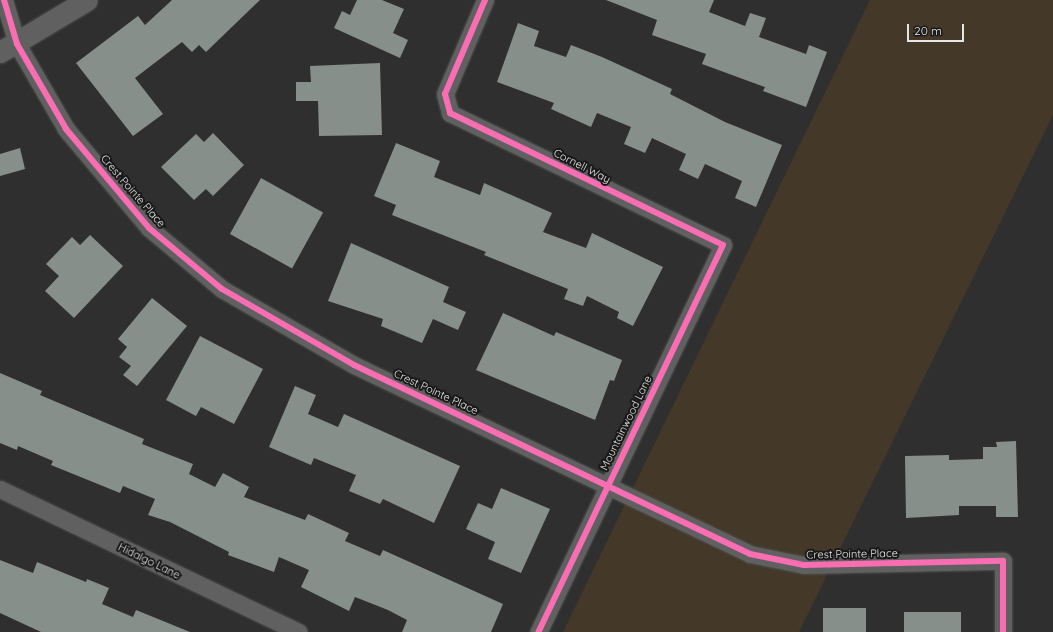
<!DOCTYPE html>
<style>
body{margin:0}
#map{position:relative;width:1053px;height:632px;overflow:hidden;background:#2f2f2f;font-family:Quicksand,sans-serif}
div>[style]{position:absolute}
.green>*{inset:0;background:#443928}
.building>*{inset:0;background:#868f89;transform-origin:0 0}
.roads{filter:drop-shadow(0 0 1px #4d4d4d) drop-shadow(0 0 1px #4d4d4d)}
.minor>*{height:17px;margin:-8.5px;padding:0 8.5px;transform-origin:8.5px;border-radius:8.5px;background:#606060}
.tertiary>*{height:21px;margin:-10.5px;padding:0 10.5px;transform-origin:10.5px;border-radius:10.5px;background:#606060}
.cycleway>*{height:6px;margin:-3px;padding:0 3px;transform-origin:3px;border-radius:3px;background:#f96db3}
span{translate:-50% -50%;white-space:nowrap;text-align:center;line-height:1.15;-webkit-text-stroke:4px #171817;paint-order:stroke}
.street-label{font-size:11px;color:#e5e6e5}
.scale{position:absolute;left:907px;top:24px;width:57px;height:18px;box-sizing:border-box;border:2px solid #e5e6e5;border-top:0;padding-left:5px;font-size:12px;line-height:14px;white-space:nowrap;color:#e5e6e5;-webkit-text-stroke:3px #171817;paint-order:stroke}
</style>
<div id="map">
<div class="green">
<div style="clip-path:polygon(870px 0,1053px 0,1053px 115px,799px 632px,563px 632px)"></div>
</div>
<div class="building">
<div style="clip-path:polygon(172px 0,260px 0,206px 52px,199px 45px,192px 52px,182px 42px,135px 78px,163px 114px,133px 136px,76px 63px,138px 16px,145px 25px)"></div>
<div style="clip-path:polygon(357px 0,382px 0,404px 9px,393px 33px,408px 40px,400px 58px,334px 28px,342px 11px,350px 15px)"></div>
<div style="clip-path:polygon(606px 0,714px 0,709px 12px,745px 26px,750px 13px,766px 18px,759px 37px,806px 54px,809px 45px,827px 52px,806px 107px,763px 91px,765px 87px,702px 64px,706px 54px,652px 35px,657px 20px)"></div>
<div style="clip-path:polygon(518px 23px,539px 31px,534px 46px,566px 57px,571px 45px,602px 57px,672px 89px,670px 94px,725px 122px,782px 145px,756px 207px,735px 198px,742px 181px,705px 164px,698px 179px,679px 170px,686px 154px,652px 138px,645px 153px,624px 144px,631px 127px,597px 113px,591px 127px,551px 109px,554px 103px,497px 82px)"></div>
<div style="clip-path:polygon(380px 63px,382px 135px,319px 136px,318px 101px,296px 101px,296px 82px,311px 82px,310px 66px)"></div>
<div style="clip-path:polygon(213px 133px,244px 165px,213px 196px,206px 189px,194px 200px,161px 167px,196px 134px,204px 142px)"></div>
<div style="clip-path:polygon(396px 143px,440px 161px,434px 177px,480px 195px,484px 183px,552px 213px,543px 232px,586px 248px,592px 233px,663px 267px,633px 326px,617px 318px,619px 312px,587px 296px,583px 306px,564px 299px,568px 289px,484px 255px,486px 252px,392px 215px,396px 205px,374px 196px)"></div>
<div style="clip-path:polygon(20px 148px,25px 169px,0 176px,0 154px)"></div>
<div style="left:261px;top:178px;width:71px;height:64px;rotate:29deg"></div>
<div style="clip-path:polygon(90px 235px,123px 266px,74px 318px,45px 291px,59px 276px,46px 264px,72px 237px,80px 245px)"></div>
<div style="clip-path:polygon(351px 243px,449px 287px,443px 302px,466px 312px,458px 330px,433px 319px,422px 343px,381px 326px,383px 319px,328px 301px)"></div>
<div style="clip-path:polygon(152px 298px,187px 326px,137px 386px,123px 375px,131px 366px,119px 357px,127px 347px,118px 339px)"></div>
<div style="clip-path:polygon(503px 313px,554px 336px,556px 332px,622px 360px,614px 381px,610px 380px,595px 420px,476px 370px)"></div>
<div style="clip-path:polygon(200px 336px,263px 369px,234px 424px,201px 407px,196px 416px,166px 400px)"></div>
<div style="clip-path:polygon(0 373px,42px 391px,40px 395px,144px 439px,142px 444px,193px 464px,189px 474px,215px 487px,223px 473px,249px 487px,244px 497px,305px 520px,308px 514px,349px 533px,345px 541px,380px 556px,383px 550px,503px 604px,491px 632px,402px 632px,407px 620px,388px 610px,355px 597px,349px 611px,301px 587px,309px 570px,279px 557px,274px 572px,228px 555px,229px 552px,170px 522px,148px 515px,155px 499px,123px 486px,120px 493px,51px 465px,53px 461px,18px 446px,17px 450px,0 443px)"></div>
<div style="clip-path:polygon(295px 386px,316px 395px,308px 414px,338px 427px,344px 414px,460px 466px,434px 523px,383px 499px,380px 504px,349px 491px,356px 475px,314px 458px,311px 465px,269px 447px)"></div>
<div style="clip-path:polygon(1016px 441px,1018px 517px,996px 517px,996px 506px,959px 506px,959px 515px,906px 518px,905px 456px,949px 455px,949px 460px,983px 459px,983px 447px,997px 447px,996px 442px)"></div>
<div style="clip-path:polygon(501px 488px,550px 509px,521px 573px,488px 559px,495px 542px,466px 529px,478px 503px,492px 509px)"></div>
<div style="clip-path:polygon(0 560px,33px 573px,37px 562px,86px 582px,87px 579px,109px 588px,102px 604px,133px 617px,136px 610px,190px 632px,41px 632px,0 613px)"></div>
<div style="left:866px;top:608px;width:24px;height:43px;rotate:90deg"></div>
<div style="left:961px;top:612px;width:20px;height:57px;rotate:90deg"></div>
</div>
<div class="roads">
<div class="minor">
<div style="left:4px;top:0;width:46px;rotate:73.5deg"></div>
<div style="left:17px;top:44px;width:98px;rotate:60deg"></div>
<div style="left:66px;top:129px;width:129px;rotate:50deg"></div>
<div style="left:149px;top:228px;width:95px;rotate:39.9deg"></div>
<div style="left:222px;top:289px;width:152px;rotate:29.9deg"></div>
<div style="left:354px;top:365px;width:439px;rotate:25.5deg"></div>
<div style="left:750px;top:554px;width:55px;rotate:11.5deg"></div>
<div style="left:804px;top:565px;width:199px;rotate:-1.2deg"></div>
<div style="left:1003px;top:561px;width:71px;rotate:90deg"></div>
<div style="left:485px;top:0;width:102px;rotate:113.1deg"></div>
<div style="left:445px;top:94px;width:20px;rotate:75deg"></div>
<div style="left:450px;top:113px;width:303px;rotate:25.8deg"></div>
<div style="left:723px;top:245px;width:429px;rotate:115.5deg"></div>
<div style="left:0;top:489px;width:331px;rotate:25.6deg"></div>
</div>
<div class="tertiary">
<div style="left:0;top:52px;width:101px;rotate:-30.9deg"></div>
</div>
</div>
<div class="cycleway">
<div style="left:4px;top:0;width:46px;rotate:73.5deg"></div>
<div style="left:17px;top:44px;width:98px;rotate:60deg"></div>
<div style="left:66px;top:129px;width:129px;rotate:50deg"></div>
<div style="left:149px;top:228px;width:95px;rotate:39.9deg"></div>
<div style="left:222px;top:289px;width:152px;rotate:29.9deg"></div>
<div style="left:354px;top:365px;width:439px;rotate:25.5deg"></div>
<div style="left:750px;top:554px;width:55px;rotate:11.5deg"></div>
<div style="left:804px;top:565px;width:199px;rotate:-1.2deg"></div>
<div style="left:1003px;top:561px;width:71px;rotate:90deg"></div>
<div style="left:485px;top:0;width:102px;rotate:113.1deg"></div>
<div style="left:445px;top:94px;width:20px;rotate:75deg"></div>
<div style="left:450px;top:113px;width:303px;rotate:25.8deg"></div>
<div style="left:723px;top:245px;width:429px;rotate:115.5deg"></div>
</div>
<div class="street-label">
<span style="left:582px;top:166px;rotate:27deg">Cornell Way</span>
<span style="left:133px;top:191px;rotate:49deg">Crest Pointe Place</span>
<span style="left:436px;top:392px;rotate:25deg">Crest Pointe Place</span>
<span style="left:626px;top:423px;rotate:-64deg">Mountainwood Lane</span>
<span style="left:852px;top:554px;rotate:-1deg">Crest Pointe Place</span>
<span style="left:149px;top:561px;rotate:26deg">Hidalgo Lane</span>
</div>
<div class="scale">20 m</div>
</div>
